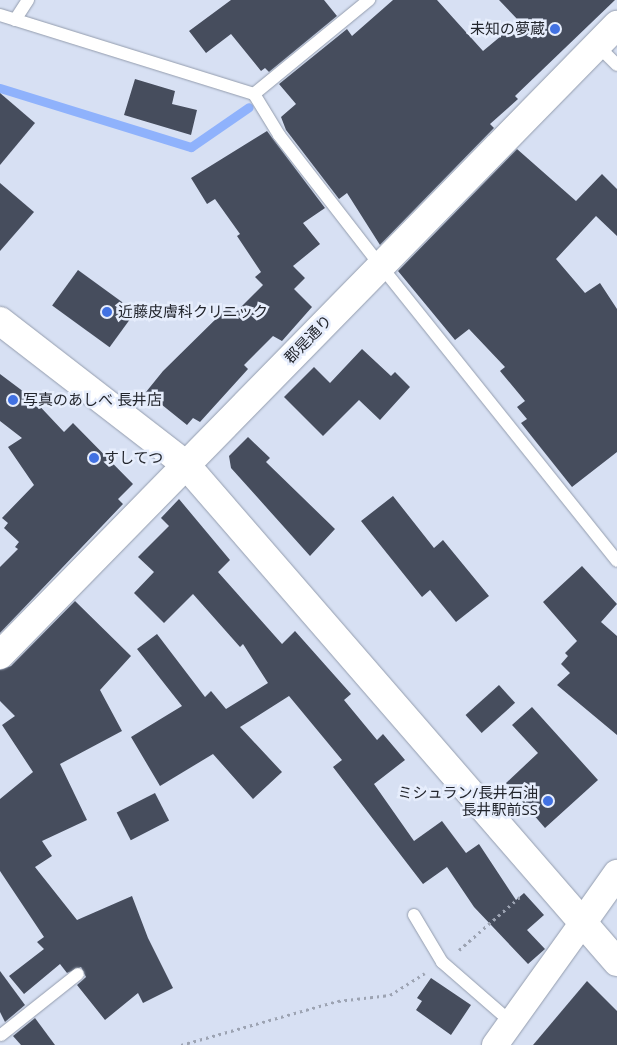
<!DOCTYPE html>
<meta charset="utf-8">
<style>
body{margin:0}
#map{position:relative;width:617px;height:1045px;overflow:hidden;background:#d7e0f3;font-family:"Noto Sans","Noto Sans JP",sans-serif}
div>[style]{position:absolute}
.stream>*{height:9px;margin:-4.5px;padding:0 4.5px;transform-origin:4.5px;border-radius:4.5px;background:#8fb2fc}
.building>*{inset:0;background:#464d5d;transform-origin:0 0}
.path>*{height:3px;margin-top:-1.5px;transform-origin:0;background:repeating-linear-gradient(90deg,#9ca3b2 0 2.5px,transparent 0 6.5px)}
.roads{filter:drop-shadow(0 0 1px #939cad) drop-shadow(0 0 1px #939cad)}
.lane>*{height:12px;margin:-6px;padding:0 6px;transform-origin:6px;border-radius:6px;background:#fff}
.street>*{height:26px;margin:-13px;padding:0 13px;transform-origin:13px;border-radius:13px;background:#fff}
.secondary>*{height:28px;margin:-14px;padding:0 14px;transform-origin:14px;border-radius:14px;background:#fff}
.dots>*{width:14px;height:14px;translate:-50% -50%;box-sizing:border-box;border:2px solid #e6edfc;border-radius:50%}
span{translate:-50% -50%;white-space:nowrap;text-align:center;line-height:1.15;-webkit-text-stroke:5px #e6edfc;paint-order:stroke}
.poi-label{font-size:15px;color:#22252c}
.right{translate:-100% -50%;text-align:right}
.left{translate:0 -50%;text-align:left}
.street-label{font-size:15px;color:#22252c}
</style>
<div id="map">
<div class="stream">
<div style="left:0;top:88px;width:200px;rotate:17.2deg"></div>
<div style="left:191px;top:147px;width:70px;rotate:-34.6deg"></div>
</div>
<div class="building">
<div style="clip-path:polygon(231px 0,324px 0,337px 16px,269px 72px,265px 68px,261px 71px,231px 34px,206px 53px,189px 31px)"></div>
<div style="clip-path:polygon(393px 0,437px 0,483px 51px,519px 21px,499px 0,615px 0,515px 96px,518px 99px,490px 124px,494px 128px,380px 245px,347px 193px,339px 199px,286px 130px,281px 117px,296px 104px,279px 84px,347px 29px,352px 36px)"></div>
<div style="clip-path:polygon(135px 79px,175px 91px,172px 104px,197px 110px,191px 135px,124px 115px)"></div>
<div style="clip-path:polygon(0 93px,35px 123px,0 165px)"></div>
<div style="clip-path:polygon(267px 131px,325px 208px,303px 223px,320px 244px,293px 266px,305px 278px,294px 289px,312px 307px,282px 341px,273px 336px,244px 365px,248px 369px,200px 422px,193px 418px,187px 425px,146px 392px,163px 371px,227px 308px,234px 314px,263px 285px,255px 277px,261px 272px,237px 236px,240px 234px,215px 199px,207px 204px,191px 178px)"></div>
<div style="clip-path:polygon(517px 149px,576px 201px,602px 174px,617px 189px,617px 236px,596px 216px,556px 259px,585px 293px,600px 283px,617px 309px,617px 452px,572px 487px,521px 423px,527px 419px,517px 407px,525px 401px,500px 371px,505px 367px,469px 329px,455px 340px,398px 271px)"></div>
<div style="clip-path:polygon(0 183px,34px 212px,0 251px)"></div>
<div style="left:78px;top:270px;width:71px;height:44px;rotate:36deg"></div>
<div style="clip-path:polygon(362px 349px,391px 376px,395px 372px,410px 387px,380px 420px,359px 400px,323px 436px,284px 397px,314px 367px,330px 383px)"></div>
<div style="clip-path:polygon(0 374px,32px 398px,64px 432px,73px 423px,133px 484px,118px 499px,123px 504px,0 633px,0 567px,18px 549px,15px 547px,19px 542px,4px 528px,8px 523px,2px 518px,34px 485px,8px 447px,22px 438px,0 421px)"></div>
<div style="clip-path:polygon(248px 437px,270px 458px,266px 462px,335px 529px,310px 556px,231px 468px,229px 456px)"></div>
<div style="clip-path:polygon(393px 496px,434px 548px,443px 540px,489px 596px,456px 622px,430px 590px,422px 597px,361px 521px)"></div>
<div style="clip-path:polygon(179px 499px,230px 560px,218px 572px,282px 644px,295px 631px,351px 694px,344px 700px,377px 740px,383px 734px,405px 760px,374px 784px,414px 841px,442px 821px,466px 853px,479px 844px,516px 900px,524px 893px,544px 915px,527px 930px,545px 949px,528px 964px,474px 907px,447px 867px,423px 884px,333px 767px,342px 760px,289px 696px,240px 727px,282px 772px,253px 799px,213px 754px,160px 786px,131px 737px,182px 706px,137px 649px,157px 634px,205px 697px,211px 691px,226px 709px,268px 683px,243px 644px,240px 647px,193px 594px,164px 623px,134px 593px,154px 572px,138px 557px,169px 526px,161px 518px)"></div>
<div style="clip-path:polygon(582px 566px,617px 604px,601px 622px,617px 636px,617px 735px,557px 685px,570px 673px,561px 664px,568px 656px,565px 653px,577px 641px,543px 602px)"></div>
<div style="clip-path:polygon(75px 601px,131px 656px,100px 690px,122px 731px,60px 764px,87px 820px,42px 841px,52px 856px,35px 867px,77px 920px,132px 896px,148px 938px,173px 988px,143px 1003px,138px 993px,105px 1020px,77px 985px,86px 977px,81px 967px,67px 973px,60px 964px,24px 994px,9px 976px,44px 949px,37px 942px,44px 937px,0 871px,0 799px,33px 772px,2px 725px,15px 716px,0 701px,0 670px,11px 666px)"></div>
<div style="left:499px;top:685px;width:24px;height:45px;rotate:48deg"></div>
<div style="clip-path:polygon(532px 707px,598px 780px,545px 828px,506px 783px,538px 753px,512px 725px)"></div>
<div style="left:155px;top:793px;width:31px;height:43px;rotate:63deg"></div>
<div style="clip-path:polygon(0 971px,25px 1005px,5px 1022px,0 1012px)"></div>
<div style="clip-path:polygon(431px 978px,471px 1005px,451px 1035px,416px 1010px,422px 1001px,417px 998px)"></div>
<div style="clip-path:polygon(587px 981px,617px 1011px,617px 1045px,533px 1045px)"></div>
<div style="clip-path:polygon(35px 1018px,55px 1045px,21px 1045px,13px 1036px)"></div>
</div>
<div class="path">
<div style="left:459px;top:950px;width:84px;rotate:-41.1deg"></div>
<div style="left:181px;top:1045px;width:163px;rotate:-15.7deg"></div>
<div style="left:338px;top:1001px;width:52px;rotate:-6.6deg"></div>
<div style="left:390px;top:995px;width:41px;rotate:-32.2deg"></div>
</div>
<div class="roads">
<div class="lane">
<div style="left:0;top:15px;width:266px;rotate:17.3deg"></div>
<div style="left:254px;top:94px;width:48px;rotate:58.6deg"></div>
<div style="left:279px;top:135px;width:165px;rotate:52.2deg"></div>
<div style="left:380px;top:265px;width:379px;rotate:51.3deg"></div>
<div style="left:15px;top:20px;width:24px;rotate:-57deg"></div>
<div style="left:597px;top:45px;width:28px;rotate:45deg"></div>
<div style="left:254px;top:94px;width:149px;rotate:-39.3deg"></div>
<div style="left:414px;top:915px;width:55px;rotate:59.2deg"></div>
<div style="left:442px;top:962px;width:91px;rotate:41deg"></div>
<div style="left:1px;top:1035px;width:98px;rotate:-38.4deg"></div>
</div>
<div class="street">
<div style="left:495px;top:1045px;width:151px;rotate:-54.4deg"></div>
</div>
<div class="secondary">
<div style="left:0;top:321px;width:235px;rotate:37.7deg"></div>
<div style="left:186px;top:465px;width:658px;rotate:49.07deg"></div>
<div style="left:0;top:655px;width:882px;rotate:-45.6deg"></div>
<div style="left:583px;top:922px;width:59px;rotate:-54.7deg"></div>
</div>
</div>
<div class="dots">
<div style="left:555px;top:29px;background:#4171e2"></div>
<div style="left:107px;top:312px;background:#4171e2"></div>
<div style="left:13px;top:400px;background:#4171e2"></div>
<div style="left:94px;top:458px;background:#4171e2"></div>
<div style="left:548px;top:801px;background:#4171e2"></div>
</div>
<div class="poi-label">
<span class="right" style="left:545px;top:29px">未知の夢蔵</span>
<span class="left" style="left:118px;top:312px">近藤皮膚科クリニック</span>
<span class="left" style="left:23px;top:400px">写真のあしべ 長井店</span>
<span class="left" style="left:104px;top:458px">すしてつ</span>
<span class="right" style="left:538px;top:801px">ミシュラン/長井石油<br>長井駅前SS</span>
</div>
<div class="street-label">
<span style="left:308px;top:339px;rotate:-46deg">郡是通り</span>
</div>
</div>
